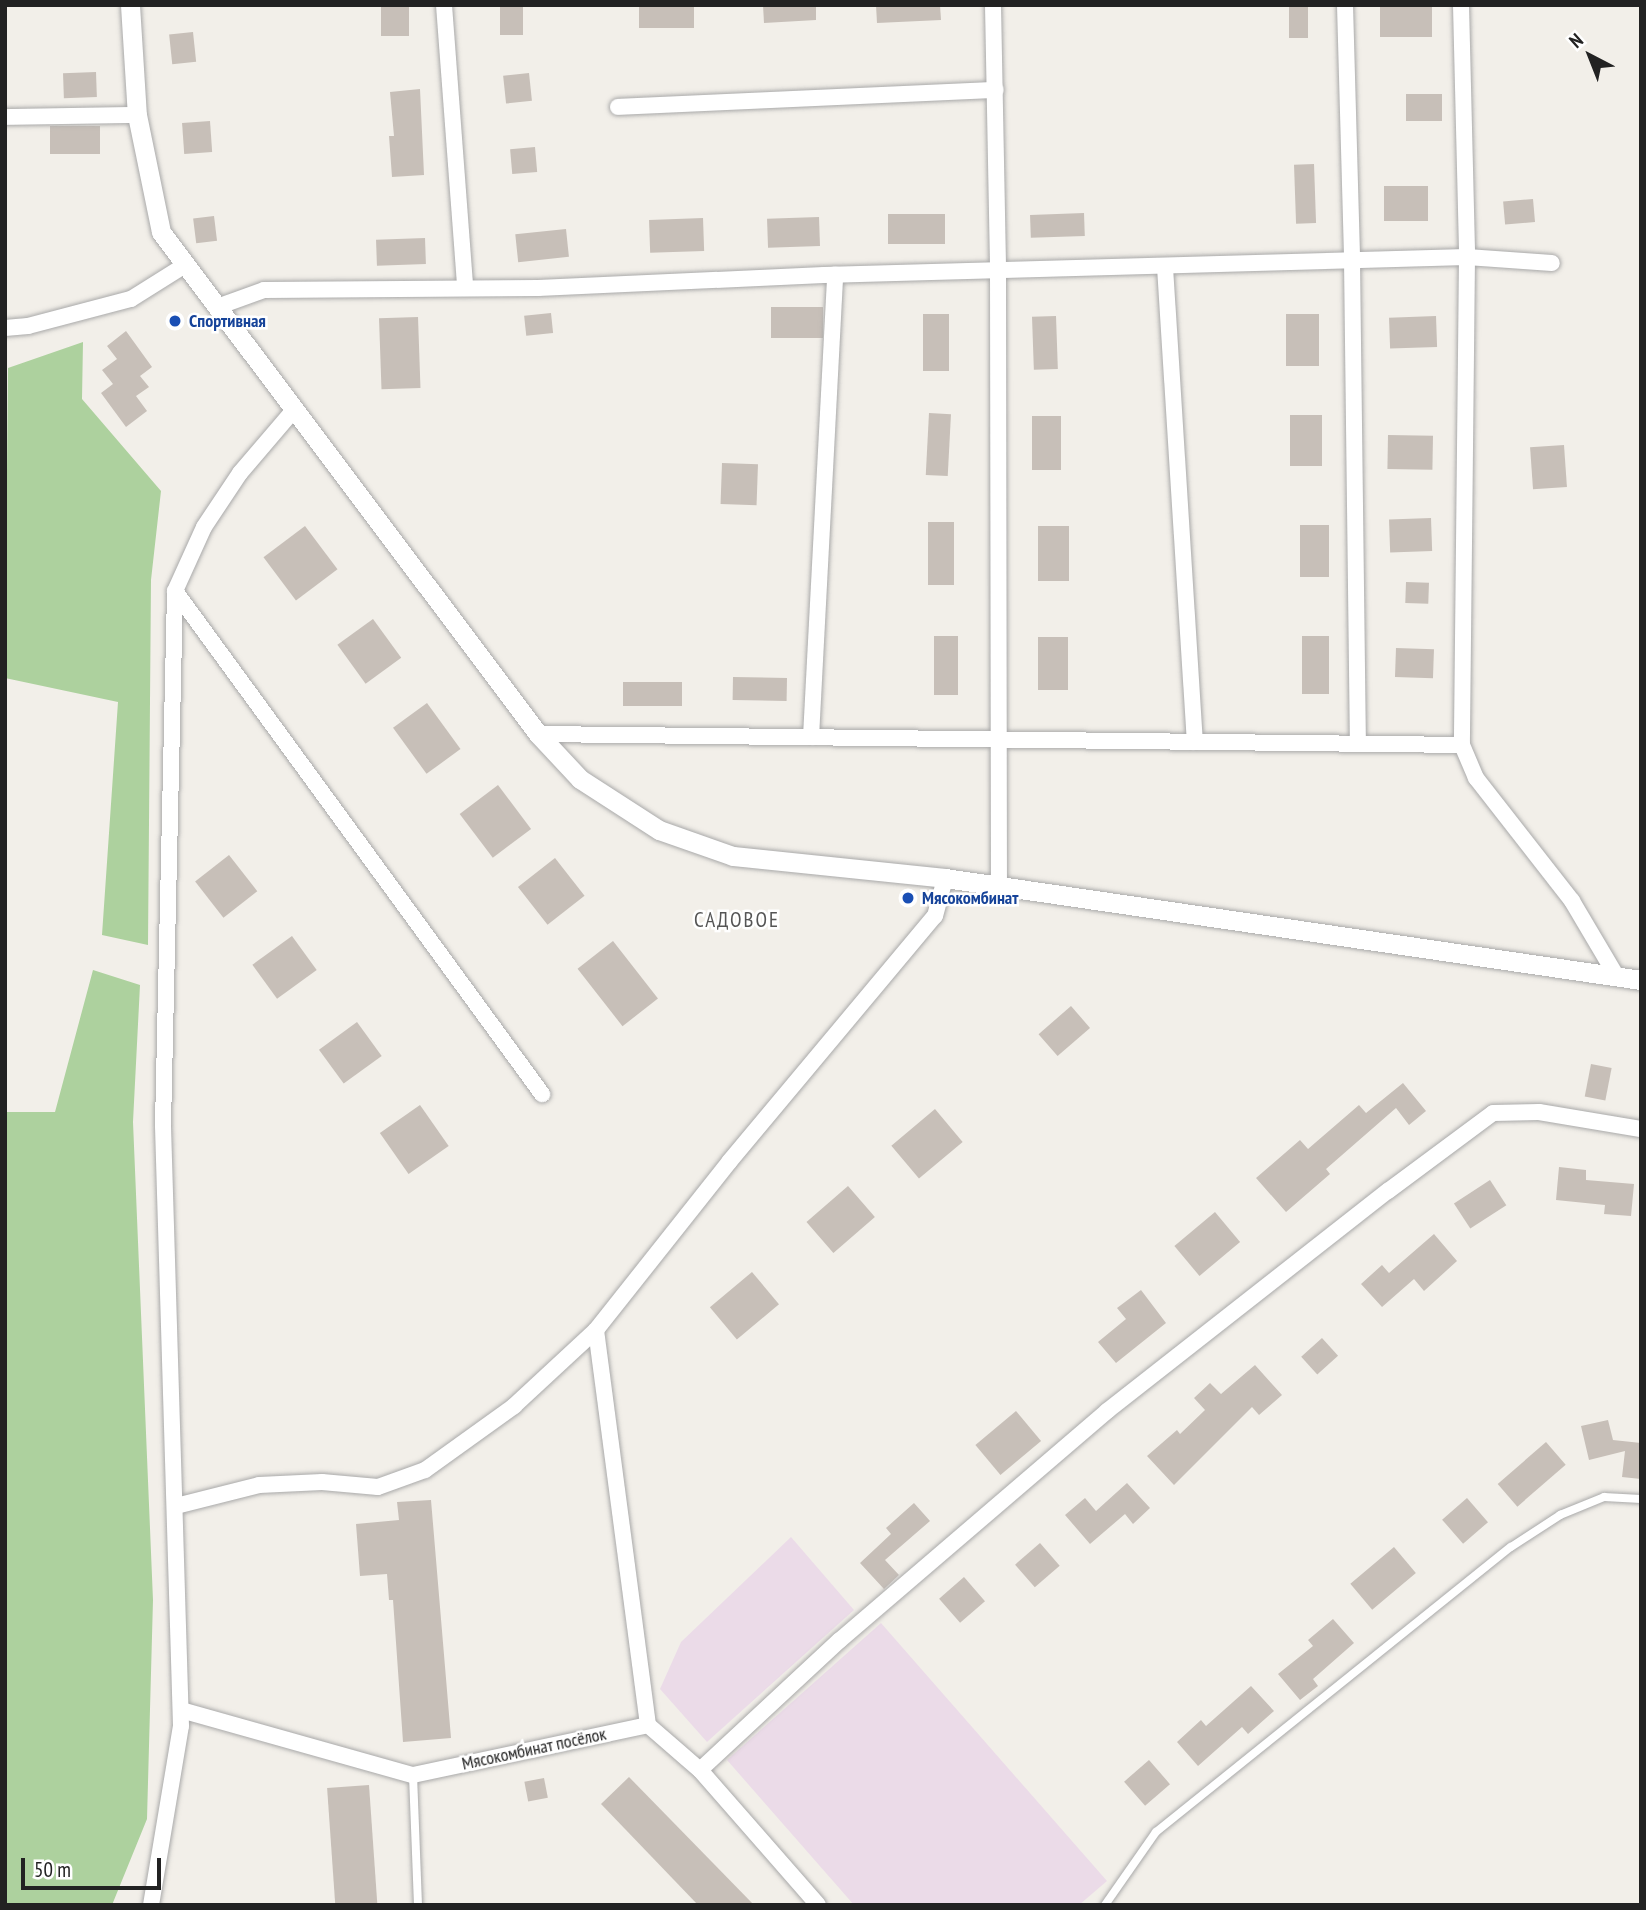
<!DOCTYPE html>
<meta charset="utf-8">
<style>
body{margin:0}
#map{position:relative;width:1646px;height:1910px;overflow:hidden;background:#f2efe9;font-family:"PT Sans Narrow",sans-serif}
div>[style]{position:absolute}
.industrial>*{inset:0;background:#ebdbe8}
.forest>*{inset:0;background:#add19e}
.building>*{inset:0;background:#c7bfb8;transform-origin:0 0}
.roads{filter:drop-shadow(0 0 2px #a9a9a9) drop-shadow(0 0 2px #a9a9a9)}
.service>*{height:8px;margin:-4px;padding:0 4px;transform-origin:4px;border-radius:4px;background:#fff}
.minor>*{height:16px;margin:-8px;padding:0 8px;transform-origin:8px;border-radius:8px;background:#fff}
.tertiary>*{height:19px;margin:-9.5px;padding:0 9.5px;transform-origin:9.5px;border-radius:9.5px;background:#fff}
.dots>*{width:19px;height:19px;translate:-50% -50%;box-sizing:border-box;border:4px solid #fff;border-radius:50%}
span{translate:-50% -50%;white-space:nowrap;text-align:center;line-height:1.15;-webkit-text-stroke:5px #fff;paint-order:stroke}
.transit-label{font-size:18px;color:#164399;font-weight:700}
.left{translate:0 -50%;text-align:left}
.street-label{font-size:18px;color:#222}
.quarter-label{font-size:21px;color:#555;letter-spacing:2px}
.frame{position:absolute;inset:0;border:7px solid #222;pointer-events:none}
.north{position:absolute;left:1555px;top:21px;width:70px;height:70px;-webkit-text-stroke:5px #fff;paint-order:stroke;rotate:318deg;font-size:19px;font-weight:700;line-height:28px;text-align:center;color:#222}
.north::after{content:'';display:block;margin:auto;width:24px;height:32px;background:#222;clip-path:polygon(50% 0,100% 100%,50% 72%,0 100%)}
.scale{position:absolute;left:21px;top:1858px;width:140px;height:32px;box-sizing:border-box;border:4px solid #222;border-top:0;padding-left:9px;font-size:21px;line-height:24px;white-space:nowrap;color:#222;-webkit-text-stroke:5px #fff;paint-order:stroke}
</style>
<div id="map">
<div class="industrial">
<div style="clip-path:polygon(791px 1537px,854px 1610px,707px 1742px,660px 1689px,681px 1642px)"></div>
<div style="clip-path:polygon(881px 1623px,1107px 1881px,1079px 1905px,854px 1905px,727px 1760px)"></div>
</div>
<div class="forest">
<div style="clip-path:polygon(83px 342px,82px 399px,161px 491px,151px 580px,148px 945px,102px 935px,118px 702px,5px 678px,8px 368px)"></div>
<div style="clip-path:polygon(93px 970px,140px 985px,133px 1122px,153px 1600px,147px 1819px,112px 1905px,5px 1905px,5px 1112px,55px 1112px)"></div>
</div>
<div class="building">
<div style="left:381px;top:5px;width:28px;height:31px"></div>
<div style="left:500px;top:5px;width:23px;height:30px"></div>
<div style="left:639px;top:5px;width:55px;height:23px"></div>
<div style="clip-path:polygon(763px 5px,816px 5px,816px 20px,764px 23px)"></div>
<div style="clip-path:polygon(876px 5px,940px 5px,941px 20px,877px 23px)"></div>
<div style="left:1289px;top:5px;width:19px;height:33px"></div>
<div style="left:1380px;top:5px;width:52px;height:32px"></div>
<div style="left:193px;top:32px;width:30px;height:24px;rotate:84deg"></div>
<div style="left:96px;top:72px;width:25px;height:33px;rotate:88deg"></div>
<div style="left:529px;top:73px;width:28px;height:26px;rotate:84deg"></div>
<div style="clip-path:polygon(420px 89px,424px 175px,392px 177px,389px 136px,394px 136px,390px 92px)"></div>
<div style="left:1406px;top:94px;width:36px;height:27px"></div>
<div style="left:210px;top:121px;width:31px;height:28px;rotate:86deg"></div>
<div style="left:100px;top:126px;width:28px;height:50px;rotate:90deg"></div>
<div style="left:535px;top:147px;width:25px;height:25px;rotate:85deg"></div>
<div style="left:1314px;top:164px;width:59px;height:20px;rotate:88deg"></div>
<div style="left:1384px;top:186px;width:44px;height:35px"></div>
<div style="left:1533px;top:199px;width:23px;height:30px;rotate:85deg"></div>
<div style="left:1084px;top:213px;width:23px;height:54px;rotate:88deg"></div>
<div style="left:945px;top:214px;width:30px;height:57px;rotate:90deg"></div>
<div style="left:214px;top:216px;width:25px;height:21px;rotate:83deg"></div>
<div style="left:819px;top:217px;width:29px;height:52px;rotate:88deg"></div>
<div style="left:703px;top:218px;width:33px;height:54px;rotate:88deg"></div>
<div style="left:566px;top:229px;width:28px;height:51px;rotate:84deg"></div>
<div style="left:425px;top:238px;width:26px;height:49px;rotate:88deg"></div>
<div style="left:771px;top:307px;width:52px;height:31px"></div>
<div style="left:551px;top:313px;width:20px;height:27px;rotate:84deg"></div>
<div style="left:923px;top:314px;width:26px;height:57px"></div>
<div style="left:1286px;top:314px;width:33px;height:52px"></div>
<div style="left:1056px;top:316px;width:53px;height:24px;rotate:88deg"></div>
<div style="left:1436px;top:316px;width:31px;height:47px;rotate:88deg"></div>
<div style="left:418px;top:317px;width:71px;height:39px;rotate:88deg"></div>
<div style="clip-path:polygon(126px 331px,152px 367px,140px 376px,149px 387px,136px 396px,147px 411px,126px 427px,101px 393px,113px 384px,102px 370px,117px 359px,107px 346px)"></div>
<div style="left:929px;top:413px;width:22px;height:62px;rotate:3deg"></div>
<div style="left:1290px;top:415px;width:32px;height:51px"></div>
<div style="left:1032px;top:416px;width:29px;height:54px"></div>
<div style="left:1388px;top:435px;width:45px;height:34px;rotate:1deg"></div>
<div style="left:1564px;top:445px;width:42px;height:34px;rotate:86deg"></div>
<div style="left:722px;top:463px;width:36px;height:41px;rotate:2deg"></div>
<div style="left:1431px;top:518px;width:33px;height:42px;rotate:88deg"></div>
<div style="left:928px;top:522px;width:26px;height:63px"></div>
<div style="left:1300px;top:525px;width:29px;height:52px"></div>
<div style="left:305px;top:526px;width:54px;height:52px;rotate:53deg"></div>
<div style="left:1038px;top:526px;width:31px;height:55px"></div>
<div style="left:1406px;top:582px;width:23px;height:21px;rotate:2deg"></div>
<div style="left:373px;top:619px;width:48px;height:44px;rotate:54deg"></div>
<div style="left:934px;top:636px;width:24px;height:59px"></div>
<div style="left:1302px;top:636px;width:27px;height:58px"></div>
<div style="left:1038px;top:637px;width:30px;height:53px"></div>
<div style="left:1396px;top:648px;width:38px;height:29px;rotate:2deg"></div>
<div style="left:733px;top:677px;width:54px;height:23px;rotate:1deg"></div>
<div style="left:623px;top:682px;width:59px;height:24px"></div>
<div style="left:427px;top:703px;width:57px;height:42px;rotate:54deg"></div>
<div style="left:498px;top:785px;width:55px;height:48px;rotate:53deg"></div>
<div style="left:229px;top:855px;width:46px;height:43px;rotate:52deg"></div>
<div style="left:555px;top:858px;width:48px;height:47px;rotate:52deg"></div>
<div style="left:292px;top:936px;width:42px;height:49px;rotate:54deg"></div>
<div style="left:613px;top:941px;width:73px;height:45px;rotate:52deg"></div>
<div style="left:1071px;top:1006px;width:29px;height:43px;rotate:49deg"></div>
<div style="left:357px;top:1022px;width:42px;height:47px;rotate:54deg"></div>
<div style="left:1591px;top:1064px;width:21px;height:33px;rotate:11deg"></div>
<div style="clip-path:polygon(1403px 1083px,1426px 1111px,1409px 1125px,1396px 1108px,1326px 1169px,1330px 1174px,1286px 1212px,1256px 1178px,1300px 1140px,1308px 1149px,1359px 1105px,1366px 1113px)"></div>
<div style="left:420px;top:1105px;width:50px;height:49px;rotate:55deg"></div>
<div style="left:935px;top:1109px;width:43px;height:57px;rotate:50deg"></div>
<div style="clip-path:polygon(1559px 1167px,1586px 1170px,1586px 1180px,1634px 1184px,1631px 1216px,1604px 1214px,1605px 1205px,1556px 1200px)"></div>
<div style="left:1490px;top:1180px;width:30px;height:43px;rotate:57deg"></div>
<div style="left:848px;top:1186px;width:41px;height:55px;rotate:49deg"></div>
<div style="left:1215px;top:1212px;width:39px;height:53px;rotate:50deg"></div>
<div style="clip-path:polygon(1434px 1234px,1457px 1261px,1424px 1291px,1414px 1279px,1382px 1307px,1361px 1284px,1382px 1265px,1389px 1273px)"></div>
<div style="left:752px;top:1272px;width:42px;height:55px;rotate:50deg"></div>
<div style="clip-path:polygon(1141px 1290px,1166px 1323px,1116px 1363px,1098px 1342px,1126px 1319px,1117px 1308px)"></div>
<div style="left:1322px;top:1338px;width:24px;height:28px;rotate:48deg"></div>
<div style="clip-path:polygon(1255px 1365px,1282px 1395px,1259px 1415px,1252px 1407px,1174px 1485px,1147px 1456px,1177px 1430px,1180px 1434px,1205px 1410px,1194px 1398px,1210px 1383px,1221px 1394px)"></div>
<div style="left:1016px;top:1411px;width:39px;height:53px;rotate:50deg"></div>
<div style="clip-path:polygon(1608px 1420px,1613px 1440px,1641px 1443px,1641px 1479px,1622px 1477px,1625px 1451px,1589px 1460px,1581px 1426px)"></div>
<div style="left:1546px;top:1442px;width:30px;height:64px;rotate:49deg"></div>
<div style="clip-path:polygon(1127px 1483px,1150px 1508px,1133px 1524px,1125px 1514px,1090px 1544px,1065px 1515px,1085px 1498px,1096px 1511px)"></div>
<div style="left:1467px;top:1498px;width:32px;height:33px;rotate:49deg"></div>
<div style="clip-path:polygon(431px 1500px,451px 1738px,403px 1742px,393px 1600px,389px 1600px,387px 1574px,360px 1576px,356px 1524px,399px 1520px,397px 1502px)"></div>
<div style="clip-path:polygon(914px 1503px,930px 1521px,885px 1560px,899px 1575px,884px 1589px,860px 1563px,891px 1534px,886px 1528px)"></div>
<div style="left:1040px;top:1543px;width:30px;height:33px;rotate:49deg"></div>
<div style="left:1394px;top:1547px;width:34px;height:57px;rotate:50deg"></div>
<div style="left:964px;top:1577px;width:32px;height:33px;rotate:49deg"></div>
<div style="clip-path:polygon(1333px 1619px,1354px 1643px,1313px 1679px,1318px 1686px,1300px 1700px,1278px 1674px,1313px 1646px,1308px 1640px)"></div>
<div style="clip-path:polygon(1251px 1686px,1274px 1711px,1248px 1734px,1242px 1727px,1198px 1766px,1177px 1742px,1201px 1720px,1206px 1726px)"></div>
<div style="left:1149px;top:1760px;width:32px;height:33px;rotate:49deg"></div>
<div style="clip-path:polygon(629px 1777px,754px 1905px,698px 1905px,601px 1804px)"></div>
<div style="left:544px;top:1778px;width:20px;height:20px;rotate:79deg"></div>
<div style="left:369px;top:1785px;width:120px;height:42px;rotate:86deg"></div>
</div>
<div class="roads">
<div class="service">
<div style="left:413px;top:1775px;width:130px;rotate:87.8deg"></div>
<div style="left:1105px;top:1905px;width:89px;rotate:-55.1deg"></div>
<div style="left:1156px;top:1832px;width:455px;rotate:-38.8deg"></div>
<div style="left:1511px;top:1547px;width:59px;rotate:-33.1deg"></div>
<div style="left:1560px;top:1515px;width:48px;rotate:-22.2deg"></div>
<div style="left:1604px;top:1497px;width:37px;rotate:3deg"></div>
</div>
<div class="minor">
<div style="left:444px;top:5px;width:283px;rotate:85.7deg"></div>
<div style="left:993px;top:5px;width:268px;rotate:88.9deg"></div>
<div style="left:998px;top:273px;width:613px;rotate:89.91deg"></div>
<div style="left:1345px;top:5px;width:255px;rotate:88.4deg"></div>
<div style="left:1352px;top:260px;width:484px;rotate:89.3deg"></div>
<div style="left:1461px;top:5px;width:252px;rotate:88.6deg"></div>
<div style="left:1467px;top:257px;width:488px;rotate:90.6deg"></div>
<div style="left:1462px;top:745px;width:36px;rotate:67deg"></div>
<div style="left:1476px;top:778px;width:156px;rotate:52deg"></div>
<div style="left:1572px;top:901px;width:88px;rotate:59.4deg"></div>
<div style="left:618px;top:107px;width:378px;rotate:-2.6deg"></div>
<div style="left:5px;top:117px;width:132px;rotate:-0.9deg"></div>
<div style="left:1165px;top:267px;width:476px;rotate:86.4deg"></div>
<div style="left:217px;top:307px;width:50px;rotate:-19.9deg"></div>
<div style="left:264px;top:290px;width:274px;rotate:-0.4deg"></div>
<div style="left:538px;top:288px;width:286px;rotate:-2.6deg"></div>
<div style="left:824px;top:275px;width:643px;rotate:-1.6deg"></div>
<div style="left:1467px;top:257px;width:85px;rotate:4deg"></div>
<div style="left:5px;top:328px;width:23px;rotate:-5deg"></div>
<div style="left:28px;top:326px;width:106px;rotate:-14.7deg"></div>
<div style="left:131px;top:299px;width:64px;rotate:-32.2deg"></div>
<div style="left:175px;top:591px;width:623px;rotate:53.88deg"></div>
<div style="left:538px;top:734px;width:924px;rotate:0.68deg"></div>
<div style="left:811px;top:737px;width:463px;rotate:-87deg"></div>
<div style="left:176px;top:1506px;width:86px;rotate:-14.2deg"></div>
<div style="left:259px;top:1485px;width:63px;rotate:-2.7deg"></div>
<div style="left:322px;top:1482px;width:56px;rotate:5.1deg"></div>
<div style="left:378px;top:1487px;width:50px;rotate:-19.9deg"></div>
<div style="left:425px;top:1470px;width:110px;rotate:-35.7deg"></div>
<div style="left:514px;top:1406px;width:112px;rotate:-42.8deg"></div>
<div style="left:181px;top:1710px;width:241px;rotate:15.7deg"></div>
<div style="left:413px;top:1775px;width:240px;rotate:-12deg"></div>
<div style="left:648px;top:1725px;width:69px;rotate:40.9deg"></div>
<div style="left:700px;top:1770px;width:179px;rotate:48.8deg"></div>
<div style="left:648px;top:1725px;width:398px;rotate:-97.5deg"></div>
<div style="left:596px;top:1330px;width:214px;rotate:-51.6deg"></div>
<div style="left:729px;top:1162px;width:321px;rotate:-50.1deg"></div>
<div style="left:935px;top:916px;width:39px;rotate:-75deg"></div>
<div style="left:700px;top:1770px;width:191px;rotate:-42.9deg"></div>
<div style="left:840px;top:1640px;width:352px;rotate:-40.6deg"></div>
<div style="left:1107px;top:1411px;width:357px;rotate:-38.1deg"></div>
<div style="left:1388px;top:1191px;width:131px;rotate:-36.6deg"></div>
<div style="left:1493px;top:1113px;width:46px;rotate:-1.2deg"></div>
<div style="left:1539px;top:1112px;width:103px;rotate:9.5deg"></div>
<div style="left:151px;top:1905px;width:181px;rotate:-80.5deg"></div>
<div style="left:181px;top:1726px;width:601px;rotate:-91.72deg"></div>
<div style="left:163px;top:1125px;width:534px;rotate:-88.71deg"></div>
<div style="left:175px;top:591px;width:70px;rotate:-65.6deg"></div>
<div style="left:204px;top:527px;width:65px;rotate:-56.3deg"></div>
<div style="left:240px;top:473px;width:82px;rotate:-49.5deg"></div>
</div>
<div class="tertiary">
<div style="left:130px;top:5px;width:110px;rotate:86.4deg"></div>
<div style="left:137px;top:115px;width:119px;rotate:78.4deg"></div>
<div style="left:161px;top:232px;width:628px;rotate:53.09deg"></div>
<div style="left:538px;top:734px;width:62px;rotate:47deg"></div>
<div style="left:580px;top:779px;width:94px;rotate:32.8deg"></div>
<div style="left:659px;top:830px;width:78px;rotate:19.4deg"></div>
<div style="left:733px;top:856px;width:213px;rotate:5.9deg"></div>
<div style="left:945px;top:878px;width:703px;rotate:8.34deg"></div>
</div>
</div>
<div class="dots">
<div style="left:175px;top:321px;background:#1a4fb4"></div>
<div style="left:908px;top:898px;background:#1a4fb4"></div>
</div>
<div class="transit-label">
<span class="left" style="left:189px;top:321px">Спортивная</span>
<span class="left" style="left:922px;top:898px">Мясокомбинат</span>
</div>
<div class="street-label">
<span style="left:534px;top:1749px;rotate:-12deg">Мясокомбинат посёлок</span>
</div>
<div class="quarter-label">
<span style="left:737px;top:920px">САДОВОЕ</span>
</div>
<div class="frame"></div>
<div class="north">N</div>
<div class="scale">50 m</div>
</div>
